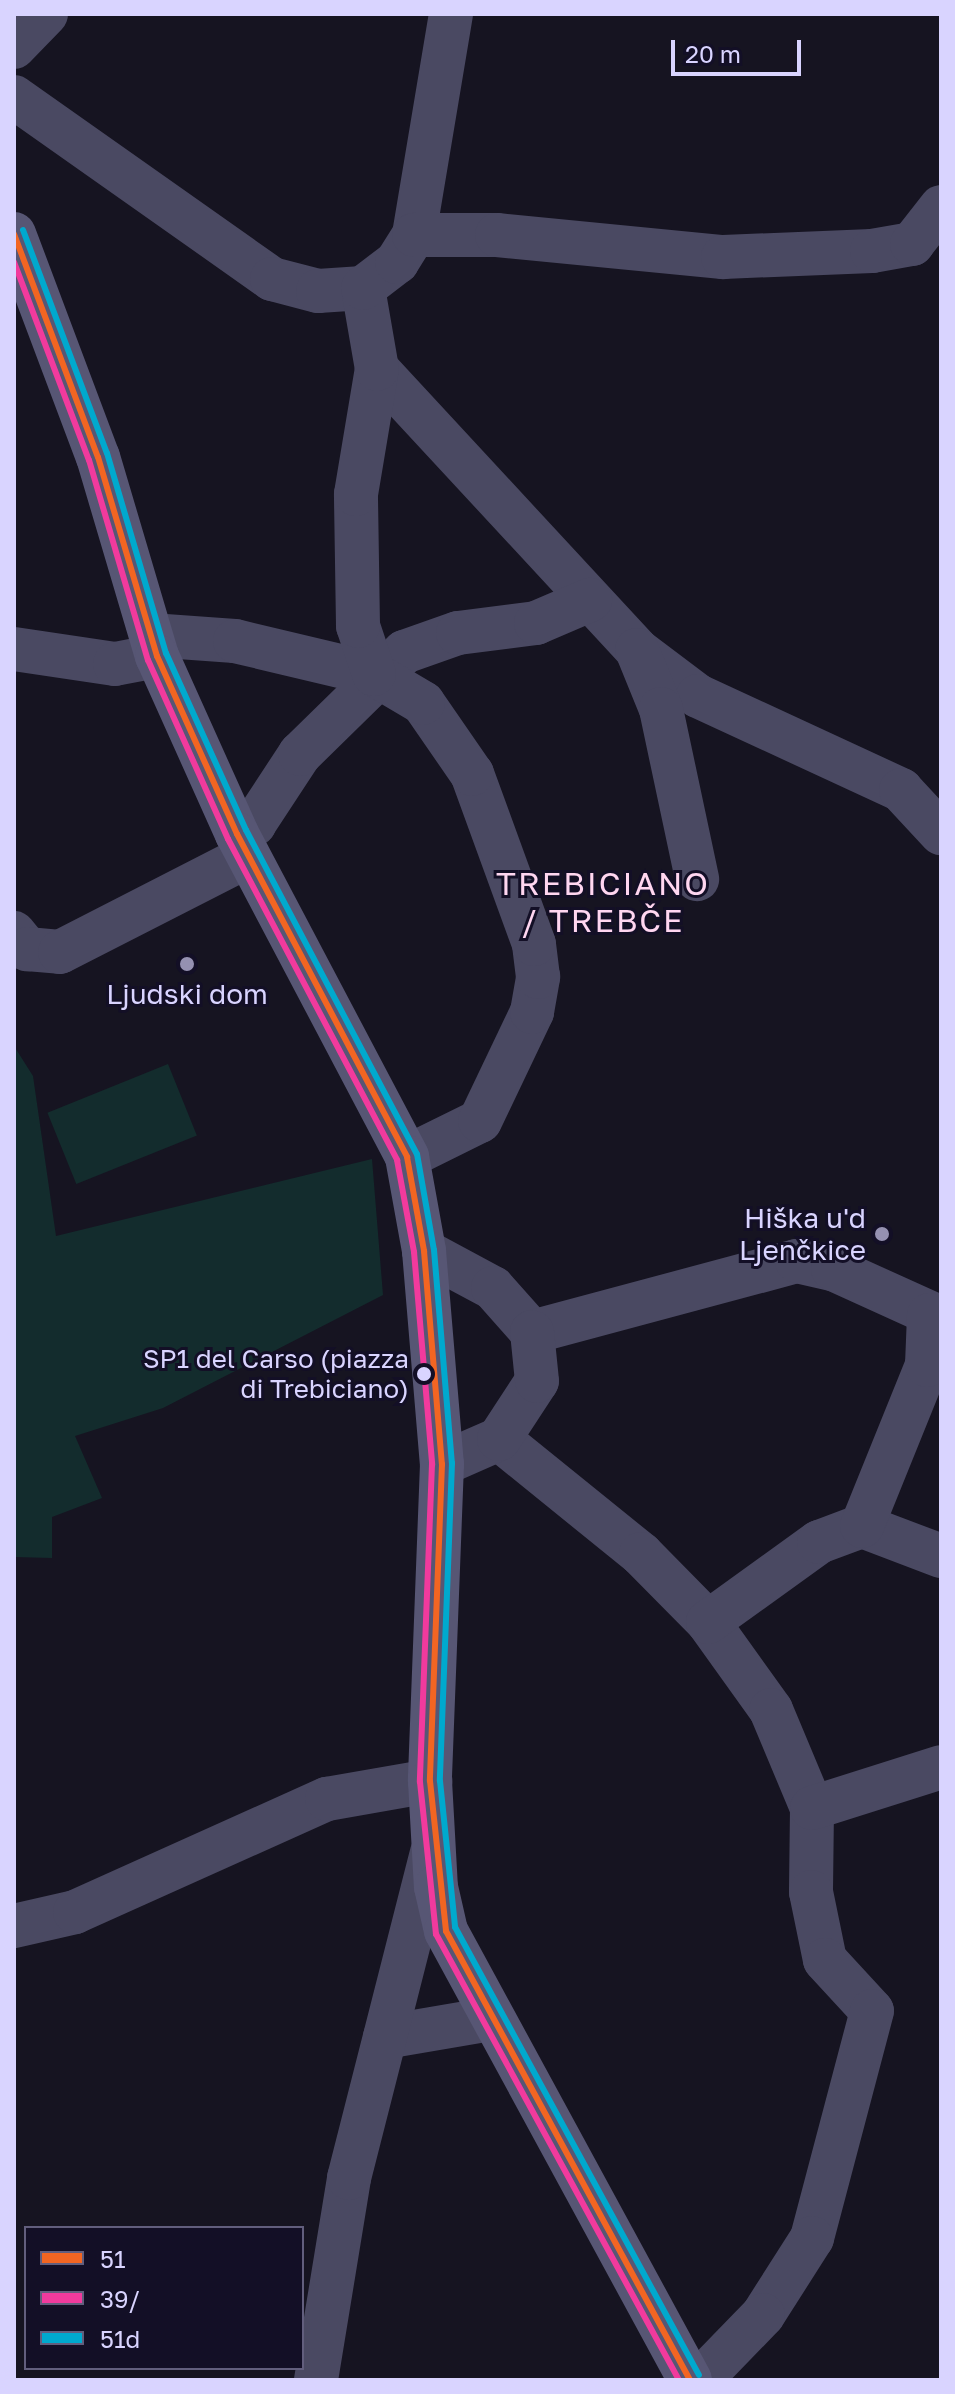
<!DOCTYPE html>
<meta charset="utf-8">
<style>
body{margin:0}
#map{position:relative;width:955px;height:2394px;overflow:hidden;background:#161421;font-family:"Golos Text",sans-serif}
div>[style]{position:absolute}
.green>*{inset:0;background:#132c2d;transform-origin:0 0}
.minor>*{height:44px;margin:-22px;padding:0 22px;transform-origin:22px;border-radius:22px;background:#4a4962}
.secondary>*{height:44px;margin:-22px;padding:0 22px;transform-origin:22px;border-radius:22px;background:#575674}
.bus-1>*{height:6px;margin:-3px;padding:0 3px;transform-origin:3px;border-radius:3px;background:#f26522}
.bus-2>*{height:6px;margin:-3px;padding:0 3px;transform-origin:3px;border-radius:3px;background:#f13a9d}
.bus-3>*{height:6px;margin:-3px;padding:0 3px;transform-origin:3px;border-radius:3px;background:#00a9ce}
.dots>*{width:22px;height:22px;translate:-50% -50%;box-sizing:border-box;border:4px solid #130f26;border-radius:50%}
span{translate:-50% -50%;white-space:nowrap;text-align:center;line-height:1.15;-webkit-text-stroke:6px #130f26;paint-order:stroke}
.bus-label{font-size:26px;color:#d9d4ff}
.right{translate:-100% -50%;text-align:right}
.poi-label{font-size:28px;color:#d9d4ff}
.quarter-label{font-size:32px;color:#ffd6f0;letter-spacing:2px}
.frame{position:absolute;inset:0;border:16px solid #d9d4ff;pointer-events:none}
.legend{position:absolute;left:24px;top:2226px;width:280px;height:144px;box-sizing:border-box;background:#130f26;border:2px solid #625e7d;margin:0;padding:10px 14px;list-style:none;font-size:24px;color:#d9d4ff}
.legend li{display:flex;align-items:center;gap:16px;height:40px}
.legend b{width:40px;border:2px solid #625e7d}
.scale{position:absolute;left:671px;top:40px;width:130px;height:36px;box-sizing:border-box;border:4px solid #d9d4ff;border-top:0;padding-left:10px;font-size:24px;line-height:28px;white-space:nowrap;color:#d9d4ff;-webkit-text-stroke:6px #130f26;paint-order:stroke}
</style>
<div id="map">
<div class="green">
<div style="clip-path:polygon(14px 1046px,33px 1076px,56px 1236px,372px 1159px,383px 1295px,163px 1408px,75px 1436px,102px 1498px,52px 1517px,52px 1558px,14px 1557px)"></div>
<div style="left:168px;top:1064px;width:77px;height:130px;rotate:68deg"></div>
</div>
<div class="minor">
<div style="left:14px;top:47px;width:46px;rotate:-45.9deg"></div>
<div style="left:14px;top:97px;width:316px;rotate:35.2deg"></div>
<div style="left:272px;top:279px;width:48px;rotate:14.6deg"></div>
<div style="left:318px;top:291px;width:45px;rotate:-3.8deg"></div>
<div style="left:414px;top:235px;width:224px;rotate:-80.5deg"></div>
<div style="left:377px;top:369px;width:383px;rotate:47.2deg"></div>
<div style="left:637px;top:650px;width:76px;rotate:37deg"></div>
<div style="left:698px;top:696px;width:224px;rotate:24.8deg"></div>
<div style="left:901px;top:790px;width:59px;rotate:47.1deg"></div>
<div style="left:151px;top:635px;width:84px;rotate:4.1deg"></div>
<div style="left:235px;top:641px;width:143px;rotate:13.4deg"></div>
<div style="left:14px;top:649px;width:102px;rotate:8.4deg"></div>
<div style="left:115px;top:664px;width:43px;rotate:-10.8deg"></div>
<div style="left:637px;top:650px;width:64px;rotate:67.9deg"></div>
<div style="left:661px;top:709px;width:174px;rotate:78deg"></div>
<div style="left:237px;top:834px;width:20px;rotate:-30deg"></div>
<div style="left:254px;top:824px;width:84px;rotate:-56.7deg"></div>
<div style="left:300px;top:754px;width:146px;rotate:-44.4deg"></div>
<div style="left:404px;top:652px;width:57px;rotate:-19.4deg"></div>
<div style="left:458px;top:633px;width:79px;rotate:-7.3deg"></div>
<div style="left:536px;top:623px;width:59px;rotate:-23.1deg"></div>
<div style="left:14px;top:933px;width:21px;rotate:51deg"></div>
<div style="left:27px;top:949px;width:33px;rotate:5deg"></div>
<div style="left:60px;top:952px;width:211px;rotate:-27.1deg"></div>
<div style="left:407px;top:1157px;width:81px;rotate:-26.3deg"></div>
<div style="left:480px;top:1121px;width:121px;rotate:-64.5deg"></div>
<div style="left:532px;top:1012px;width:36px;rotate:-80deg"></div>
<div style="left:538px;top:977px;width:33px;rotate:-97deg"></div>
<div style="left:534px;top:944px;width:181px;rotate:-110deg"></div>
<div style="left:472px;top:774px;width:86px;rotate:-124.6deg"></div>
<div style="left:423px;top:703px;width:57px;rotate:-149.4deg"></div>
<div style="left:374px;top:674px;width:51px;rotate:-108.4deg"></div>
<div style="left:358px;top:626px;width:132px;rotate:-90.9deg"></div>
<div style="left:356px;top:494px;width:127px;rotate:-80.5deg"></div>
<div style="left:377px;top:369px;width:82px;rotate:-99.8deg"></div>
<div style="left:363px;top:288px;width:43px;rotate:-37.4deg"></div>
<div style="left:397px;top:262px;width:32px;rotate:-58deg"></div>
<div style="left:414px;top:235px;width:83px"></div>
<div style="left:497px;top:235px;width:227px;rotate:5.6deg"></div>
<div style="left:723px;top:257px;width:149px;rotate:-2.3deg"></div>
<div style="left:872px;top:251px;width:41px;rotate:-9.9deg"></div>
<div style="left:912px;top:244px;width:47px;rotate:-51.9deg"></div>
<div style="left:424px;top:1251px;width:78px;rotate:28.2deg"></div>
<div style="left:493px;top:1288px;width:59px;rotate:48.4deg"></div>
<div style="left:532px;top:1332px;width:274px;rotate:-15deg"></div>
<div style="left:797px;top:1261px;width:37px;rotate:13deg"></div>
<div style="left:833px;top:1269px;width:119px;rotate:24.4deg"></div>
<div style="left:499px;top:1439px;width:183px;rotate:39deg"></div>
<div style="left:641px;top:1554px;width:95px;rotate:45.4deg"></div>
<div style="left:708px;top:1622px;width:108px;rotate:54.4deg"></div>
<div style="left:771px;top:1710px;width:106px;rotate:67.3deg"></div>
<div style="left:812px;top:1808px;width:84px;rotate:90.7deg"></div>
<div style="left:811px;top:1892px;width:69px;rotate:78.4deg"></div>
<div style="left:825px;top:1960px;width:69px;rotate:47.3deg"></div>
<div style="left:872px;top:2011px;width:235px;rotate:104.8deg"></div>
<div style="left:812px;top:2238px;width:91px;rotate:122.5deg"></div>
<div style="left:763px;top:2315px;width:91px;rotate:134.1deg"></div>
<div style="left:442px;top:1464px;width:62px;rotate:-23.7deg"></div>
<div style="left:499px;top:1439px;width:69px;rotate:-56.8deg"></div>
<div style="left:537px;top:1381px;width:49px;rotate:-95.8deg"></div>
<div style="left:862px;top:1526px;width:85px;rotate:20.8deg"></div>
<div style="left:708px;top:1622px;width:137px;rotate:-35.8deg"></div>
<div style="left:819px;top:1542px;width:46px;rotate:-20.4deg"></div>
<div style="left:862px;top:1526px;width:174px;rotate:-68deg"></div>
<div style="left:927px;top:1365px;width:50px;rotate:-87.7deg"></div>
<div style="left:812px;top:1808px;width:135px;rotate:-17.6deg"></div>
<div style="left:14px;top:1926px;width:63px;rotate:-12.9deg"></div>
<div style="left:75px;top:1912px;width:276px;rotate:-24.2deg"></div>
<div style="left:327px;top:1799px;width:105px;rotate:-9.9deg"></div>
<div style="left:385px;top:2037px;width:107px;rotate:-9.7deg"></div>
<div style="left:316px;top:2380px;width:205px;rotate:-80.7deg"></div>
<div style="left:349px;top:2178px;width:336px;rotate:-75.7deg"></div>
</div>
<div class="secondary">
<div style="left:14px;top:234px;width:238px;rotate:69.4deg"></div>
<div style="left:98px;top:457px;width:208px;rotate:73.5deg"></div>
<div style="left:157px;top:656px;width:195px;rotate:65.8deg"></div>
<div style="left:237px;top:834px;width:365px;rotate:62.2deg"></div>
<div style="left:407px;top:1157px;width:96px;rotate:79.7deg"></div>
<div style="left:424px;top:1251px;width:214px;rotate:85.2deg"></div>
<div style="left:442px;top:1464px;width:317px;rotate:92.2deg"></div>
<div style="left:430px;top:1781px;width:106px;rotate:86.8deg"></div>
<div style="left:436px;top:1887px;width:45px;rotate:77.2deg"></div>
<div style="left:446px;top:1931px;width:511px;rotate:61.48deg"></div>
</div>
<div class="bus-1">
<div style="left:14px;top:234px;width:238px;rotate:69.4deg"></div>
<div style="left:98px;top:457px;width:208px;rotate:73.5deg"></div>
<div style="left:157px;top:656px;width:195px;rotate:65.8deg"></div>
<div style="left:237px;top:834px;width:365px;rotate:62.2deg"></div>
<div style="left:407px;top:1157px;width:96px;rotate:79.7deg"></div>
<div style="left:424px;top:1251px;width:214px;rotate:85.2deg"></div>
<div style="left:442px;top:1464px;width:317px;rotate:92.2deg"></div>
<div style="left:430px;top:1781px;width:151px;rotate:83.9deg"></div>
<div style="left:446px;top:1931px;width:511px;rotate:61.48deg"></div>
</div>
<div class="bus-2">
<div style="left:14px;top:262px;width:212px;rotate:69.3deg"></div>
<div style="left:89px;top:460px;width:209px;rotate:73.6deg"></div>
<div style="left:148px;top:660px;width:196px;rotate:65.9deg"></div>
<div style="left:228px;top:839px;width:363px;rotate:62.2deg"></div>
<div style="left:397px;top:1160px;width:94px;rotate:79.5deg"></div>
<div style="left:414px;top:1252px;width:213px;rotate:85.1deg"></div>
<div style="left:432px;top:1464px;width:318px;rotate:92.2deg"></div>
<div style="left:420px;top:1782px;width:153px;rotate:84deg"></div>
<div style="left:436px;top:1934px;width:508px;rotate:61.42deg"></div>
</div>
<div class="bus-3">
<div style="left:23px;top:230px;width:238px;rotate:69.4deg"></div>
<div style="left:107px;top:453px;width:209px;rotate:73.6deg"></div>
<div style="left:166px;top:653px;width:194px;rotate:65.7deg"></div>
<div style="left:246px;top:830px;width:366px;rotate:62.2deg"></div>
<div style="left:417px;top:1154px;width:97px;rotate:80deg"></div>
<div style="left:434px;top:1250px;width:214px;rotate:85.2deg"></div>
<div style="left:452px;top:1463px;width:318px;rotate:92.2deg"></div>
<div style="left:440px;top:1781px;width:147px;rotate:84.1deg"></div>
<div style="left:455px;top:1927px;width:510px;rotate:61.43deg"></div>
</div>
<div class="dots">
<div style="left:187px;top:964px;background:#9591b1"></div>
<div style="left:882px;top:1234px;background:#9591b1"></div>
<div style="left:424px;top:1374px;background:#d9d4ff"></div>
</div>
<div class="bus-label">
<span class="right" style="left:409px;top:1374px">SP1 del Carso (piazza<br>di Trebiciano)</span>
</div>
<div class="poi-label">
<span style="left:187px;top:994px">Ljudski dom</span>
<span class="right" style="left:866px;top:1234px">Hiška u'd<br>Ljenčkice</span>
</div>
<div class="quarter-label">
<span style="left:603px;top:902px">TREBICIANO<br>/ TREBČE</span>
</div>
<div class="frame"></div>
<ul class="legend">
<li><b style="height:10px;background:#f26522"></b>51</li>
<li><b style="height:10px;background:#f13a9d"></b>39/</li>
<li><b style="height:10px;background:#00a9ce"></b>51d</li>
</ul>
<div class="scale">20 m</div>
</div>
